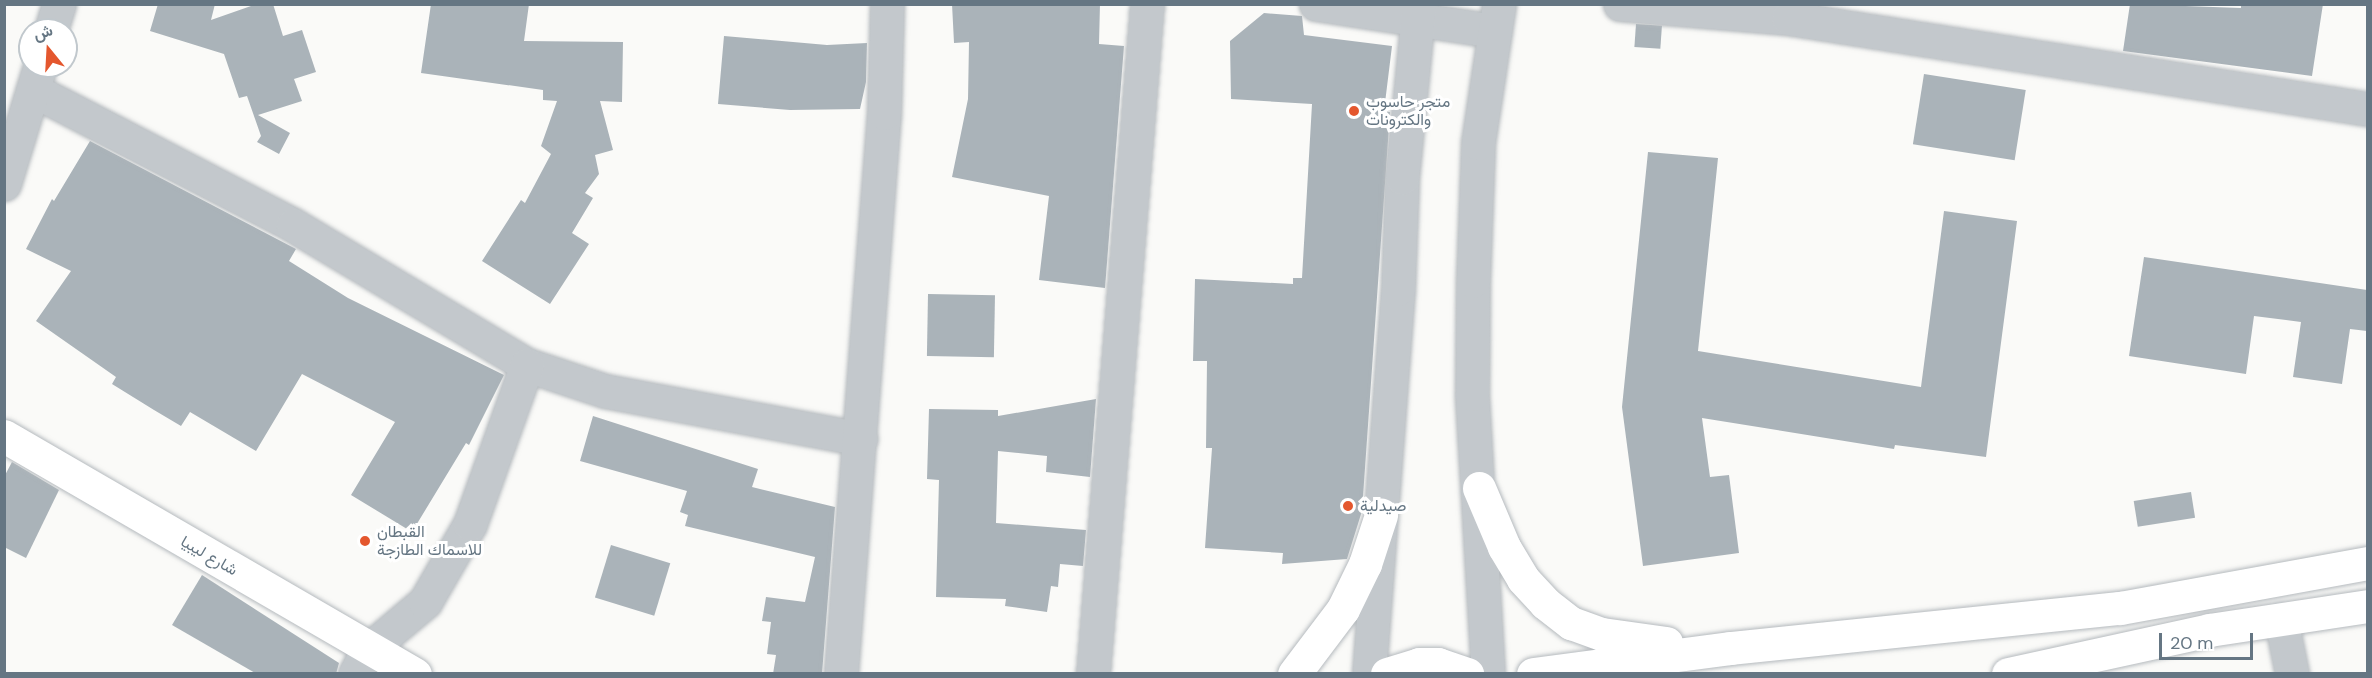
<!DOCTYPE html>
<meta charset="utf-8">
<style>
body{margin:0}
#map{position:relative;width:2372px;height:678px;overflow:hidden;background:#fafaf8;font-family:"DM Sans",Vazirmatn,sans-serif}
div>[style]{position:absolute}
.building>*{inset:0;background:#aab3b9;transform-origin:0 0}
.roads{filter:drop-shadow(0 0 2px #b5babe) drop-shadow(0 0 2px #b5babe)}
.minor>*{height:33px;margin:-16.5px;padding:0 16.5px;transform-origin:16.5px;border-radius:16.5px;background:#c3c8cc}
.major>*{height:33px;margin:-16.5px;padding:0 16.5px;transform-origin:16.5px;border-radius:16.5px;background:#fff}
.dots>*{width:16px;height:16px;translate:-50% -50%;box-sizing:border-box;border:3px solid #fff;border-radius:50%}
span{translate:-50% -50%;white-space:nowrap;text-align:center;line-height:1.15;-webkit-text-stroke:6px #fff;paint-order:stroke}
.poi-label{font-size:16px;color:#657683}
.left{translate:0 -50%;text-align:left}
.street-label{font-size:16px;color:#657683}
.frame{position:absolute;inset:0;border:6px solid #657683;pointer-events:none}
.north{position:absolute;left:18px;top:18px;width:60px;height:60px;box-sizing:border-box;background:#fff;border:2px solid #c1c8cd;border-radius:50%;rotate:342deg;font-size:16px;font-weight:700;line-height:24px;text-align:center;color:#657683}
.north::after{content:'';display:block;margin:auto;width:21px;height:27px;background:#e4572e;clip-path:polygon(50% 0,100% 100%,50% 72%,0 100%)}
.scale{position:absolute;left:2159px;top:633px;width:94px;height:27px;box-sizing:border-box;border:3px solid #657683;border-top:0;padding-left:8px;font-size:18px;line-height:21px;white-space:nowrap;color:#657683;-webkit-text-stroke:4px #fff;paint-order:stroke}
</style>
<div id="map">
<div class="building">
<div style="clip-path:polygon(158px 4px,215px 4px,211px 20px,257px 4px,273px 4px,283px 36px,302px 30px,316px 72px,294px 79px,302px 101px,258px 115px,290px 133px,279px 154px,257px 142px,261px 136px,247px 96px,239px 98px,224px 54px,150px 31px)"></div>
<div style="clip-path:polygon(431px 4px,529px 4px,524px 41px,623px 42px,622px 102px,600px 101px,613px 150px,595px 155px,599px 174px,585px 193px,593px 198px,572px 233px,589px 244px,550px 304px,482px 261px,521px 200px,525px 203px,551px 154px,541px 146px,557px 101px,543px 100px,543px 90px,421px 73px)"></div>
<div style="clip-path:polygon(952px 4px,1100px 4px,1099px 44px,1124px 46px,1105px 288px,1039px 280px,1049px 196px,952px 177px,968px 99px,969px 42px,954px 43px)"></div>
<div style="clip-path:polygon(2130px 4px,2241px 8px,2241px 4px,2323px 4px,2312px 76px,2123px 51px)"></div>
<div style="clip-path:polygon(1264px 13px,1302px 16px,1304px 35px,1392px 46px,1384px 111px,1390px 112px,1362px 511px,1347px 559px,1282px 564px,1283px 553px,1205px 548px,1212px 448px,1206px 448px,1207px 361px,1193px 361px,1195px 279px,1293px 284px,1293px 278px,1302px 278px,1312px 104px,1231px 99px,1230px 41px)"></div>
<div style="left:1636px;top:24px;width:26px;height:23px;rotate:4deg"></div>
<div style="clip-path:polygon(724px 36px,827px 45px,867px 43px,866px 82px,860px 109px,790px 110px,718px 104px)"></div>
<div style="left:1924px;top:74px;width:103px;height:71px;rotate:9deg"></div>
<div style="clip-path:polygon(90px 141px,296px 249px,289px 261px,348px 298px,504px 375px,469px 445px,466px 443px,412px 532px,351px 495px,395px 422px,302px 374px,256px 451px,190px 412px,181px 426px,154px 410px,112px 384px,116px 377px,36px 321px,71px 271px,26px 249px,52px 199px,54px 201px)"></div>
<div style="clip-path:polygon(1648px 152px,1718px 158px,1698px 351px,1921px 387px,1944px 211px,2017px 221px,1986px 457px,1895px 445px,1894px 449px,1702px 418px,1710px 477px,1729px 475px,1739px 553px,1643px 566px,1622px 407px)"></div>
<div style="clip-path:polygon(2144px 257px,2367px 290px,2367px 331px,2350px 329px,2342px 384px,2293px 377px,2301px 322px,2254px 316px,2246px 374px,2129px 356px)"></div>
<div style="left:928px;top:294px;width:67px;height:62px;rotate:1deg"></div>
<div style="clip-path:polygon(1096px 399px,1090px 477px,1046px 472px,1047px 456px,998px 451px,996px 523px,1086px 530px,1083px 566px,1060px 564px,1058px 587px,1051px 586px,1047px 612px,1005px 606px,1006px 599px,936px 597px,939px 480px,927px 479px,929px 409px,998px 410px,998px 416px)"></div>
<div style="clip-path:polygon(593px 416px,758px 469px,752px 487px,835px 507px,822px 674px,773px 674px,776px 655px,767px 654px,771px 622px,762px 621px,766px 597px,805px 602px,815px 557px,685px 526px,688px 515px,680px 512px,687px 491px,580px 461px)"></div>
<div style="clip-path:polygon(12px 462px,59px 490px,26px 558px,4px 547px,4px 477px)"></div>
<div style="left:2191px;top:492px;width:26px;height:58px;rotate:81deg"></div>
<div style="left:611px;top:545px;width:62px;height:55px;rotate:17deg"></div>
<div style="clip-path:polygon(202px 575px,339px 663px,336px 674px,257px 674px,172px 625px)"></div>
</div>
<div class="roads">
<div class="minor">
<div style="left:1316px;top:4px;width:181px;rotate:8.6deg"></div>
<div style="left:1620px;top:4px;width:169px;rotate:4.8deg"></div>
<div style="left:1788px;top:18px;width:587px;rotate:8.92deg"></div>
<div style="left:51px;top:30px;width:27px;rotate:-73deg"></div>
<div style="left:33px;top:90px;width:293px;rotate:27.4deg"></div>
<div style="left:293px;top:225px;width:273px;rotate:30.9deg"></div>
<div style="left:527px;top:365px;width:82px;rotate:18.4deg"></div>
<div style="left:605px;top:391px;width:260px;rotate:10.6deg"></div>
<div style="left:4px;top:184px;width:123px;rotate:-73deg"></div>
<div style="left:2281px;top:619px;width:56px;rotate:78.7deg"></div>
<div style="left:355px;top:674px;width:27px;rotate:-62deg"></div>
<div style="left:368px;top:650px;width:75px;rotate:-40.1deg"></div>
<div style="left:425px;top:602px;width:90px;rotate:-60deg"></div>
<div style="left:470px;top:524px;width:169px;rotate:-70.3deg"></div>
<div style="left:841px;top:674px;width:563px;rotate:-85.62deg"></div>
<div style="left:884px;top:113px;width:109px;rotate:-88.4deg"></div>
<div style="left:1093px;top:674px;width:672px;rotate:-85.39deg"></div>
<div style="left:1369px;top:674px;width:386px;rotate:-85.7deg"></div>
<div style="left:1398px;top:289px;width:111px;rotate:-87.9deg"></div>
<div style="left:1402px;top:178px;width:175px;rotate:-84.4deg"></div>
<div style="left:1488px;top:674px;width:280px;rotate:-93.3deg"></div>
<div style="left:1472px;top:394px;width:113px;rotate:-89.5deg"></div>
<div style="left:1473px;top:281px;width:138px;rotate:-87.9deg"></div>
<div style="left:1478px;top:143px;width:141px;rotate:-81.4deg"></div>
</div>
<div class="major">
<div style="left:4px;top:436px;width:475px;rotate:30.1deg"></div>
<div style="left:1479px;top:488px;width:64px;rotate:67deg"></div>
<div style="left:1504px;top:547px;width:37px;rotate:59deg"></div>
<div style="left:1523px;top:579px;width:33px;rotate:47deg"></div>
<div style="left:1545px;top:603px;width:33px;rotate:38deg"></div>
<div style="left:1571px;top:623px;width:33px;rotate:20deg"></div>
<div style="left:1602px;top:634px;width:65px;rotate:8deg"></div>
<div style="left:1294px;top:674px;width:81px;rotate:-53deg"></div>
<div style="left:1343px;top:609px;width:50px;rotate:-63.9deg"></div>
<div style="left:1365px;top:564px;width:52px;rotate:-71.9deg"></div>
<div style="left:1387px;top:674px;width:34px;rotate:-17deg"></div>
<div style="left:1419px;top:664px;width:19px"></div>
<div style="left:1438px;top:664px;width:31px;rotate:19deg"></div>
<div style="left:1533px;top:674px;width:200px;rotate:-7.5deg"></div>
<div style="left:1731px;top:648px;width:391px;rotate:-5.9deg"></div>
<div style="left:2120px;top:608px;width:252px;rotate:-10.3deg"></div>
<div style="left:2008px;top:674px;width:206px;rotate:-12.3deg"></div>
<div style="left:2209px;top:630px;width:161px;rotate:-8.6deg"></div>
</div>
</div>
<div class="dots">
<div style="left:1354px;top:111px;background:#e4572e"></div>
<div style="left:1348px;top:506px;background:#e4572e"></div>
<div style="left:365px;top:541px;background:#e4572e"></div>
</div>
<div class="poi-label">
<span class="left" style="left:1366px;top:111px">متجر حاسوب<br>والكترونات</span>
<span class="left" style="left:1360px;top:506px">صيدلية</span>
<span class="left" style="left:377px;top:541px">القبطان<br>للاسماك الطازجة</span>
</div>
<div class="street-label">
<span style="left:209px;top:556px;rotate:30deg">شارع ليبيا</span>
</div>
<div class="frame"></div>
<div class="north">ش</div>
<div class="scale">20 m</div>
</div>
